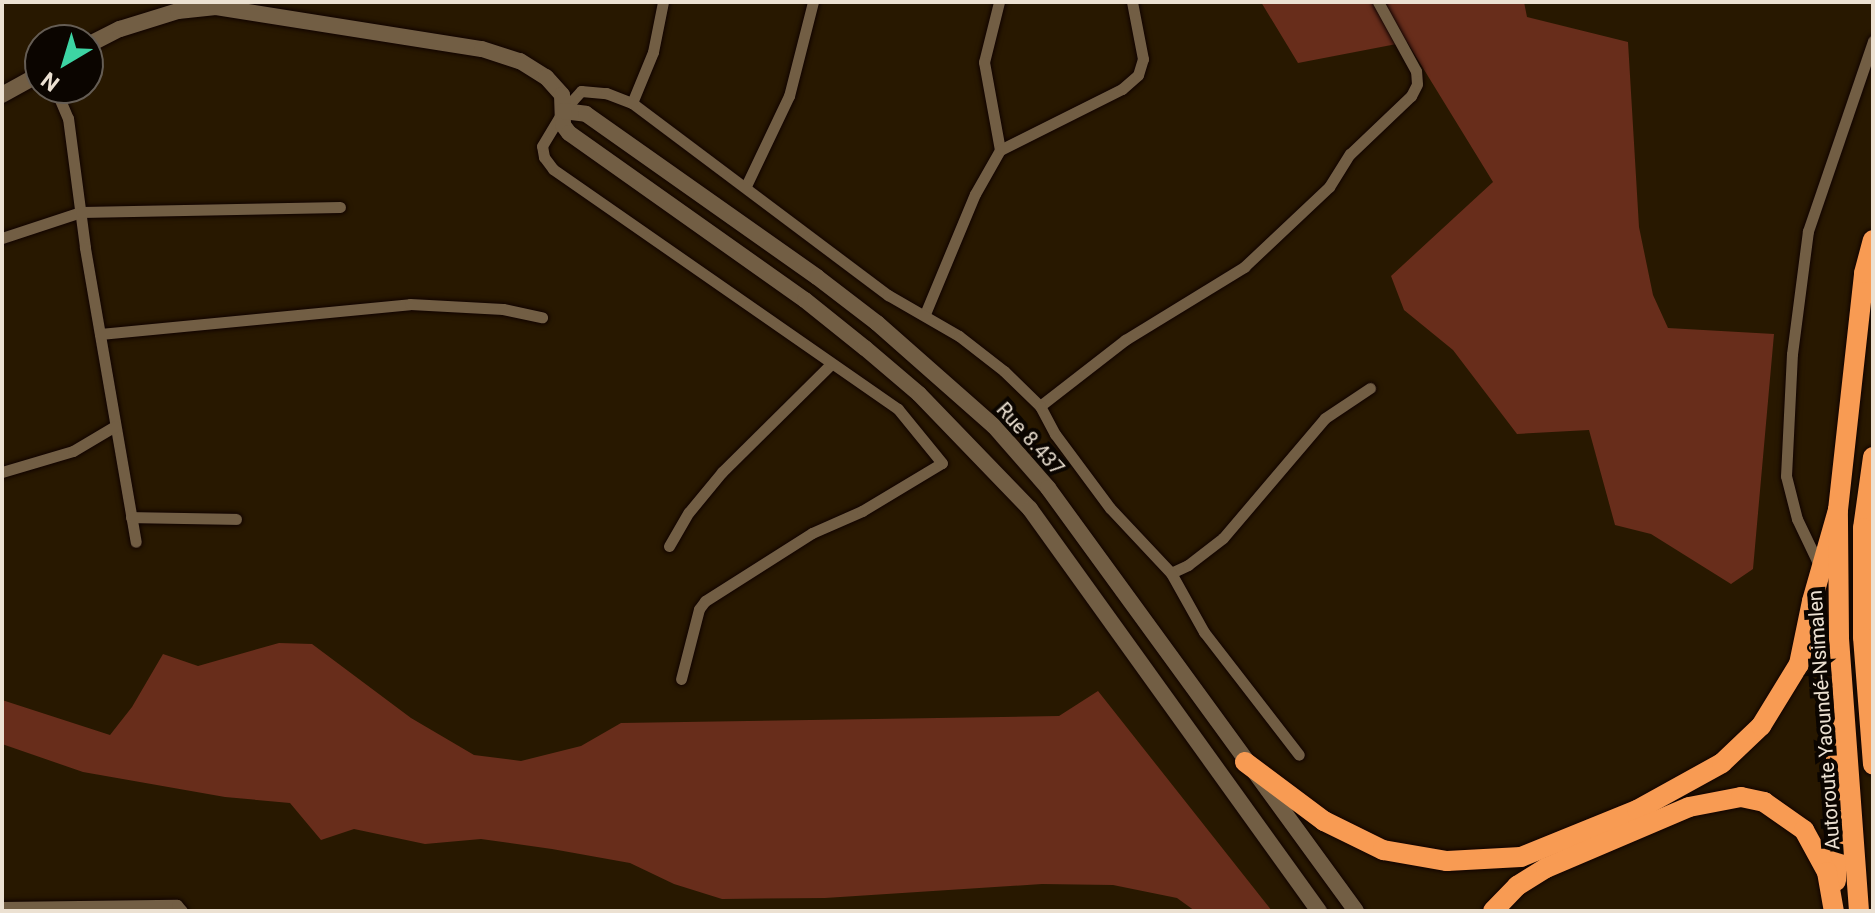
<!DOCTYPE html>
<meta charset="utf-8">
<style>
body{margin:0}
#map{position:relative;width:1875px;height:913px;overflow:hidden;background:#281800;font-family:Roboto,sans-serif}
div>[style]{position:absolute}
.green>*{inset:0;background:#682d1b}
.roads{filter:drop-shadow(0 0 2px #100300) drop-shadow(0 0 2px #100300)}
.minor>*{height:11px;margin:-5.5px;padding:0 5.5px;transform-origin:5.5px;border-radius:5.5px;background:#725e44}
.secondary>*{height:16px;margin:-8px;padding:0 8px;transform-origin:8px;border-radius:8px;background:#725e44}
.motorway>*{height:20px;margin:-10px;padding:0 10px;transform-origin:10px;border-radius:10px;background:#f89b53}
span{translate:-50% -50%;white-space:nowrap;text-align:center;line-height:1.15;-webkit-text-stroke:8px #0b0500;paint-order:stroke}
.street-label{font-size:20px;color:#ece1d2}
.frame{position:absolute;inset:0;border:4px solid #ece1d2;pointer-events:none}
.north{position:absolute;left:24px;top:24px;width:80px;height:80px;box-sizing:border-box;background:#0b0500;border:2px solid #655d54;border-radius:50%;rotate:218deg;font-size:22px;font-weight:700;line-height:32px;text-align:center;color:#ece1d2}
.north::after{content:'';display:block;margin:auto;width:28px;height:36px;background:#3dd4a3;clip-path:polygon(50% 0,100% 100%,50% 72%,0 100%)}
</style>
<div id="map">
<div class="green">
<div style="clip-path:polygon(1261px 2px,1524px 2px,1527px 17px,1628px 42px,1639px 227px,1653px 295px,1668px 328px,1774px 334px,1753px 569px,1731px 584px,1651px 534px,1615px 525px,1589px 430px,1517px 434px,1453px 350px,1404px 310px,1391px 276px,1493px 182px,1407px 42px,1298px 63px)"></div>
<div style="clip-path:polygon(279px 643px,312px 644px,411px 718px,474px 755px,521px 761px,581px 746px,621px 723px,1059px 716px,1098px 691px,1272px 911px,1195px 911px,1177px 898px,1113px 885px,1042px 884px,825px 898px,722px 899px,674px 884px,630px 863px,552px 849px,481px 839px,425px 844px,354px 829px,321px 840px,290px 803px,225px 797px,83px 772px,2px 744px,2px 700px,110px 735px,132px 707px,163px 654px,198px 666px)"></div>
</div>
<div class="roads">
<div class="minor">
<div style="left:999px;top:2px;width:62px;rotate:104deg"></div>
<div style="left:984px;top:62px;width:89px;rotate:79.7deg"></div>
<div style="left:55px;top:88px;width:33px;rotate:67deg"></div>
<div style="left:68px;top:118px;width:131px;rotate:82.5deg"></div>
<div style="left:85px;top:248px;width:298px;rotate:80.2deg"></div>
<div style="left:632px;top:103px;width:55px;rotate:-67.6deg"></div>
<div style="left:653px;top:52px;width:51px;rotate:-78.7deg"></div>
<div style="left:746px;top:186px;width:100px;rotate:-64.5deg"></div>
<div style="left:789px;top:96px;width:97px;rotate:-75.7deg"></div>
<div style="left:2px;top:238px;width:83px;rotate:-18.2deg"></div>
<div style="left:81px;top:212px;width:259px;rotate:-1.1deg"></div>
<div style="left:925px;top:314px;width:130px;rotate:-67.4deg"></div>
<div style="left:975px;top:194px;width:51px;rotate:-60.4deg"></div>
<div style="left:1000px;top:150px;width:136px;rotate:-26.6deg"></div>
<div style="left:1122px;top:89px;width:21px;rotate:-41deg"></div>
<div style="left:1138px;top:75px;width:17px;rotate:-73deg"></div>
<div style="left:1143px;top:59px;width:58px;rotate:-100.9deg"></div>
<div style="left:100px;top:334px;width:311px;rotate:-5.5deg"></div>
<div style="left:410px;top:304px;width:93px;rotate:3.1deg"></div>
<div style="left:503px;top:309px;width:40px;rotate:12deg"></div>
<div style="left:1040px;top:406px;width:108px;rotate:-37.8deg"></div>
<div style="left:1125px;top:340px;width:140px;rotate:-31.5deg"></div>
<div style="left:1244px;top:267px;width:117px;rotate:-43.3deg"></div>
<div style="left:1329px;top:187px;width:39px;rotate:-58deg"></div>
<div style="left:1350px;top:154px;width:84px;rotate:-43.6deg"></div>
<div style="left:1411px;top:96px;width:13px;rotate:-63deg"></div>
<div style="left:1417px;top:84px;width:13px;rotate:-94deg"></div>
<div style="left:1416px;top:71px;width:79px;rotate:-118.8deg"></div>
<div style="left:2px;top:472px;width:74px;rotate:-16.5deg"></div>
<div style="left:73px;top:451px;width:49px;rotate:-30.8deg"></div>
<div style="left:131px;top:517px;width:105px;rotate:1.1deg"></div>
<div style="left:669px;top:546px;width:39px;rotate:-60deg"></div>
<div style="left:689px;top:512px;width:52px;rotate:-50.5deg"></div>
<div style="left:722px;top:472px;width:153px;rotate:-44.7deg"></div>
<div style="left:1820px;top:567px;width:53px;rotate:-115.6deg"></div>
<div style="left:1797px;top:519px;width:44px;rotate:-104.3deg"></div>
<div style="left:1786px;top:476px;width:122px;rotate:-87.2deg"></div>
<div style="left:1792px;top:354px;width:124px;rotate:-82.6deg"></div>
<div style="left:1808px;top:231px;width:201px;rotate:-71.1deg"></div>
<div style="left:1171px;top:573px;width:19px;rotate:-25deg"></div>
<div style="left:1188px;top:565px;width:44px;rotate:-37.6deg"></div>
<div style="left:1223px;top:538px;width:157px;rotate:-49.6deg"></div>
<div style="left:1325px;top:418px;width:54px;rotate:-33.7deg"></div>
<div style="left:681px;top:679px;width:72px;rotate:-75.6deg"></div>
<div style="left:699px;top:609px;width:10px;rotate:-53deg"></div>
<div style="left:705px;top:601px;width:127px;rotate:-32.4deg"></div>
<div style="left:812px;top:533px;width:55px;rotate:-23.7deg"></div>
<div style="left:862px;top:511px;width:93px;rotate:-31deg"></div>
<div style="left:942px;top:463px;width:70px;rotate:-129.2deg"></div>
<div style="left:898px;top:409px;width:420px;rotate:-145.2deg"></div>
<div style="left:553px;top:169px;width:15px;rotate:-127deg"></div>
<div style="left:544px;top:157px;width:11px;rotate:-100deg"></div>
<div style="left:542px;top:146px;width:41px;rotate:-59deg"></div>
<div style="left:563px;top:111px;width:27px;rotate:-48deg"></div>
<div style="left:581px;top:91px;width:25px;rotate:5deg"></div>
<div style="left:606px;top:93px;width:28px;rotate:21deg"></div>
<div style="left:632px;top:103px;width:320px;rotate:36.9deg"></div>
<div style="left:888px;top:295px;width:82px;rotate:30deg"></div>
<div style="left:959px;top:336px;width:57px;rotate:37.9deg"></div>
<div style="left:1004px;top:371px;width:50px;rotate:44.2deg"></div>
<div style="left:1040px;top:406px;width:32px;rotate:62deg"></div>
<div style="left:1055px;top:434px;width:92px;rotate:53.4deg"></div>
<div style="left:1110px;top:508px;width:89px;rotate:46.8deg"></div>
<div style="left:1171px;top:573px;width:68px;rotate:60.8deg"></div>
<div style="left:1204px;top:632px;width:155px;rotate:52.3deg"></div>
<div style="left:2px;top:907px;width:175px;rotate:-0.7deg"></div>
<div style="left:177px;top:905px;width:8px;rotate:50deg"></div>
</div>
<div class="secondary">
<div style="left:88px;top:45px;width:36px;rotate:-27deg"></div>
<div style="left:120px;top:29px;width:61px;rotate:-17.2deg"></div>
<div style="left:178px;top:11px;width:38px;rotate:-6deg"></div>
<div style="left:216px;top:7px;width:269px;rotate:9deg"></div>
<div style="left:482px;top:49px;width:40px;rotate:18deg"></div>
<div style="left:520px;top:61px;width:31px;rotate:32deg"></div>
<div style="left:546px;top:77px;width:24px;rotate:48deg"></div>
<div style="left:562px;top:95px;width:30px;rotate:88deg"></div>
<div style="left:563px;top:125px;width:10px;rotate:53deg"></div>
<div style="left:569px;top:133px;width:289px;rotate:35.3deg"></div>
<div style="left:805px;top:300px;width:77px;rotate:38.7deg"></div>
<div style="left:865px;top:348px;width:71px;rotate:40.4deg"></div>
<div style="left:919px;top:394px;width:160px;rotate:46deg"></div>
<div style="left:1030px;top:509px;width:495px;rotate:54.3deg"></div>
<div style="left:2px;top:95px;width:43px;rotate:-28.9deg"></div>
<div style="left:563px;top:111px;width:23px;rotate:7deg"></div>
<div style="left:586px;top:114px;width:283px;rotate:35.2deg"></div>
<div style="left:817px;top:277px;width:76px;rotate:37.5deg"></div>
<div style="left:877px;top:323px;width:156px;rotate:41.4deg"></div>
<div style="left:994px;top:426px;width:82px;rotate:48.9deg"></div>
<div style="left:1048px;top:488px;width:523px;rotate:53.94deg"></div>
</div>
<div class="motorway">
<div style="left:1873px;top:457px;width:72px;rotate:98deg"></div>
<div style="left:1863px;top:528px;width:109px;rotate:90deg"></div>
<div style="left:1863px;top:637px;width:128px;rotate:85.5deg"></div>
<div style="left:1245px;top:762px;width:99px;rotate:36.8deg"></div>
<div style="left:1324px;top:821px;width:66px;rotate:26.2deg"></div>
<div style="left:1383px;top:850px;width:65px;rotate:9.8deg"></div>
<div style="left:1447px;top:861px;width:74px;rotate:-3.1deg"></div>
<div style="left:1521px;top:857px;width:125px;rotate:-22.1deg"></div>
<div style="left:1637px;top:810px;width:97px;rotate:-28.9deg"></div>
<div style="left:1722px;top:763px;width:54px;rotate:-43.5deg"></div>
<div style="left:1761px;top:726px;width:73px;rotate:-58.5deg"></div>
<div style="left:1799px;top:664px;width:64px;rotate:-78.3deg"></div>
<div style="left:1812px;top:601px;width:95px;rotate:-74.1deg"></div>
<div style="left:1836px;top:881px;width:152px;rotate:-90deg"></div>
<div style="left:1493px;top:911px;width:35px;rotate:-46deg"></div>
<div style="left:1517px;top:886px;width:34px;rotate:-32deg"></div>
<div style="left:1546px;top:868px;width:155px;rotate:-23.1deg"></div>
<div style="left:1689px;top:807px;width:53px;rotate:-10.9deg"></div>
<div style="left:1741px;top:797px;width:24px;rotate:12deg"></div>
<div style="left:1764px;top:802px;width:49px;rotate:35deg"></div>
<div style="left:1804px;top:830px;width:48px;rotate:61.3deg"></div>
<div style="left:1827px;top:872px;width:40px;rotate:80deg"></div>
<div style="left:1859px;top:911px;width:275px;rotate:-94.2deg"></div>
<div style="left:1839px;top:637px;width:127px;rotate:-90.5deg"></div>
<div style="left:1838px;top:510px;width:238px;rotate:-83.7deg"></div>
<div style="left:1864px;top:273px;width:34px;rotate:-75deg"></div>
</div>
</div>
<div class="street-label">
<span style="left:1030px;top:439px;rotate:48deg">Rue 8.437</span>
<span style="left:1824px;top:720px;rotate:-94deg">Autoroute Yaoundé-Nsimalen</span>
</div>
<div class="frame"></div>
<div class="north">N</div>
</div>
